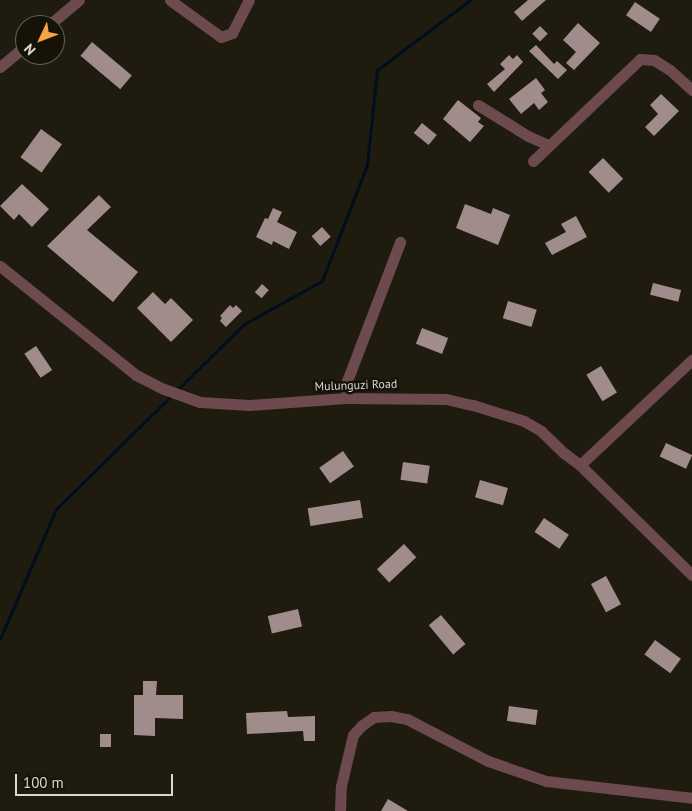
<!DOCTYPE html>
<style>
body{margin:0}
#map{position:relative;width:692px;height:811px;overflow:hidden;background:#1f1b0f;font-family:"PT Sans",sans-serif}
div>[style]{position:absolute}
.stream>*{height:3px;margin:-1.5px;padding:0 1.5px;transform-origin:1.5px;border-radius:1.5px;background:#000e1d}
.building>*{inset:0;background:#a08d8b;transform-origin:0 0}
.minor>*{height:11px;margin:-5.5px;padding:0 5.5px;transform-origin:5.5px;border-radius:5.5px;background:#6c4a4d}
span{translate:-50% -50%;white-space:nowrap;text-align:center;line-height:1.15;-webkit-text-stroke:5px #161207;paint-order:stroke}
.street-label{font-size:12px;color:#dad7cf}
.north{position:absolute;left:15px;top:15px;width:50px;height:50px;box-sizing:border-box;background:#161207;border:1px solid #646157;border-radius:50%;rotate:227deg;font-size:14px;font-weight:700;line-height:20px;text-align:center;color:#dad7cf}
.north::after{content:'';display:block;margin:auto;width:18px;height:22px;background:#f5a346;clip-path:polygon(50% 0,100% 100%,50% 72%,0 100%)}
.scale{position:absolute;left:15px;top:774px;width:158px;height:22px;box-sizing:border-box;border:2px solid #dad7cf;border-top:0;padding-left:6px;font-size:15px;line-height:18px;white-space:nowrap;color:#dad7cf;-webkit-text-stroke:4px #161207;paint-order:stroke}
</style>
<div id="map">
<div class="stream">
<div style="left:177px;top:390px;width:94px;rotate:-44.6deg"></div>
<div style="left:244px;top:324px;width:89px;rotate:-28.9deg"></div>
<div style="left:322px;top:281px;width:124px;rotate:-68.8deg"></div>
<div style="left:367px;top:165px;width:96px;rotate:-84deg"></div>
<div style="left:377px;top:70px;width:116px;rotate:-37deg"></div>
<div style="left:0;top:639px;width:142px;rotate:-66.7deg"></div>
<div style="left:56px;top:509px;width:163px;rotate:-44.5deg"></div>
</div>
<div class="building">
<div style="clip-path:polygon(528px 0,546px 0,522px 21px,514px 12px)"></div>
<div style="left:635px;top:2px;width:30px;height:16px;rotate:34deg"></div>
<div style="clip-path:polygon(578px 23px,600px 43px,574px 70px,566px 63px,576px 52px,563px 40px)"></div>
<div style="left:540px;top:26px;width:11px;height:11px;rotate:45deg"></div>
<div style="left:92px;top:42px;width:52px;height:18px;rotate:40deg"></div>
<div style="clip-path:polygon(536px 45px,554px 64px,557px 61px,567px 70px,558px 79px,529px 51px)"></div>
<div style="clip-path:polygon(509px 55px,513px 59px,517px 55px,523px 62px,494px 92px,487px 84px,505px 69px,500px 64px)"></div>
<div style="clip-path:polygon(536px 78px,545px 90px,541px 93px,548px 102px,539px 110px,534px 103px,521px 114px,509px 99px)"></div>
<div style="clip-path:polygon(661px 94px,679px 111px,654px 136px,645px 127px,658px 114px,650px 105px)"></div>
<div style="clip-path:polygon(458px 100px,481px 118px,478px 122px,484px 126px,470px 142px,443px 119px)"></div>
<div style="left:422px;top:123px;width:19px;height:13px;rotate:39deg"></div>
<div style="left:41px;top:129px;width:26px;height:35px;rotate:36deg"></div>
<div style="left:603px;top:158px;width:29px;height:20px;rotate:46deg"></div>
<div style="clip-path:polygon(22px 184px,49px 209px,32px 227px,19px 214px,14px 220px,0 206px)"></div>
<div style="clip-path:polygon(99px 195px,111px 207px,87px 230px,138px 272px,113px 302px,47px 246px)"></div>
<div style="clip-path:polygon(465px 204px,491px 214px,493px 208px,510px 215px,498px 245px,456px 228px)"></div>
<div style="clip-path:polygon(273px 208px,282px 212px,277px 222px,297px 232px,289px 249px,273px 241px,272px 245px,256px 237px,265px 218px,268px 219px)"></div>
<div style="clip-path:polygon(576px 216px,587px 237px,552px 255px,545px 243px,566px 232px,561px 224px)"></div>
<div style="left:322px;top:227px;width:13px;height:14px;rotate:48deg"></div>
<div style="left:653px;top:283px;width:29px;height:12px;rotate:14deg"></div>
<div style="left:262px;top:284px;width:9px;height:11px;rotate:41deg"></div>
<div style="clip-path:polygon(153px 292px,165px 304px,171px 298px,193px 320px,171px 342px,137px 308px)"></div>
<div style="left:508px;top:301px;width:30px;height:18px;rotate:17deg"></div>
<div style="clip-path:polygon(230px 305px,233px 308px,236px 305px,242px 311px,226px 327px,220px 321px,222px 318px,220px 316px)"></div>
<div style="left:422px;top:328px;width:28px;height:17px;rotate:21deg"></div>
<div style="left:36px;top:346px;width:29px;height:14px;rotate:56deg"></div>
<div style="left:601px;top:366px;width:31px;height:17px;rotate:59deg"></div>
<div style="left:666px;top:443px;width:29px;height:15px;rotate:25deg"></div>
<div style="left:343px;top:451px;width:19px;height:29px;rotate:55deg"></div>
<div style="left:403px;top:462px;width:27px;height:18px;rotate:8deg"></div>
<div style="left:480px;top:480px;width:29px;height:18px;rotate:16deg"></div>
<div style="left:360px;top:500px;width:18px;height:53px;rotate:81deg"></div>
<div style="left:544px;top:518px;width:30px;height:17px;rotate:34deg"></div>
<div style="left:404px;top:544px;width:18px;height:37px;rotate:47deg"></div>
<div style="left:606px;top:576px;width:32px;height:17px;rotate:62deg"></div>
<div style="left:298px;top:609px;width:18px;height:31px;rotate:77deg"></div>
<div style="left:441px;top:615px;width:38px;height:16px;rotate:50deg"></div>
<div style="left:655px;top:640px;width:32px;height:18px;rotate:36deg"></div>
<div style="clip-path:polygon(143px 681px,157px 681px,156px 695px,183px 695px,183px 719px,155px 718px,155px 736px,134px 735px,134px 695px,143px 695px)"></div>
<div style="left:509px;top:706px;width:29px;height:15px;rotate:8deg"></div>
<div style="clip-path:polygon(287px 711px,288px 717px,315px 716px,315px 741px,304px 741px,303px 731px,247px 734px,246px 713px)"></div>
<div style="left:100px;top:734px;width:11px;height:13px"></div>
<div style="clip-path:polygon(388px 799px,408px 811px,381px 811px)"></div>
</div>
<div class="minor">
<div style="left:170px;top:0;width:63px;rotate:36deg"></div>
<div style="left:221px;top:37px;width:12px;rotate:-20deg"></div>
<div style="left:232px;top:33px;width:37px;rotate:-63deg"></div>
<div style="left:49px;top:25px;width:39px;rotate:-40deg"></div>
<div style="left:0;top:67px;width:33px;rotate:-40deg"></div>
<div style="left:478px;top:105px;width:59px;rotate:31.8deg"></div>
<div style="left:528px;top:136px;width:22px;rotate:24deg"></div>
<div style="left:533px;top:161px;width:148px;rotate:-43.6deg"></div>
<div style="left:640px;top:59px;width:14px;rotate:4deg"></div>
<div style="left:654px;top:60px;width:19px;rotate:32deg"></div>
<div style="left:670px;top:70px;width:30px;rotate:42deg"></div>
<div style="left:0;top:266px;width:174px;rotate:38.7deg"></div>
<div style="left:136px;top:375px;width:31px;rotate:27deg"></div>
<div style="left:164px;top:389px;width:38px;rotate:20deg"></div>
<div style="left:200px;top:402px;width:49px;rotate:3.5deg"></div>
<div style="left:249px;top:405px;width:97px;rotate:-4.1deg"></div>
<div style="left:346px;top:398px;width:100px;rotate:0.6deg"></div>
<div style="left:446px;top:399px;width:28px;rotate:13deg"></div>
<div style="left:473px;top:405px;width:53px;rotate:17.4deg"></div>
<div style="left:524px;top:421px;width:20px;rotate:30deg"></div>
<div style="left:541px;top:431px;width:32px;rotate:44deg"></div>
<div style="left:564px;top:453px;width:20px;rotate:37deg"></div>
<div style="left:580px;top:465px;width:157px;rotate:44.5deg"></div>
<div style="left:346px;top:398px;width:17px;rotate:-87deg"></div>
<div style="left:347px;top:381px;width:149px;rotate:-69.1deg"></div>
<div style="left:580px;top:465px;width:154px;rotate:-43.2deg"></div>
<div style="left:340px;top:811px;width:25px;rotate:-88deg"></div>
<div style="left:341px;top:786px;width:52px;rotate:-76.8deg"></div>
<div style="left:353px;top:735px;width:12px;rotate:-48deg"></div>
<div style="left:361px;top:726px;width:16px;rotate:-35deg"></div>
<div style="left:374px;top:717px;width:17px;rotate:-3deg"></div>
<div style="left:391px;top:716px;width:16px;rotate:11deg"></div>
<div style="left:407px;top:719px;width:91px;rotate:27.4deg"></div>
<div style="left:488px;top:761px;width:61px;rotate:19deg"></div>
<div style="left:546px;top:781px;width:147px;rotate:6.6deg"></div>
</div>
<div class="street-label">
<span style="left:356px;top:385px;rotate:-2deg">Mulunguzi Road</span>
</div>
<div class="north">N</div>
<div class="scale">100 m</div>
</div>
